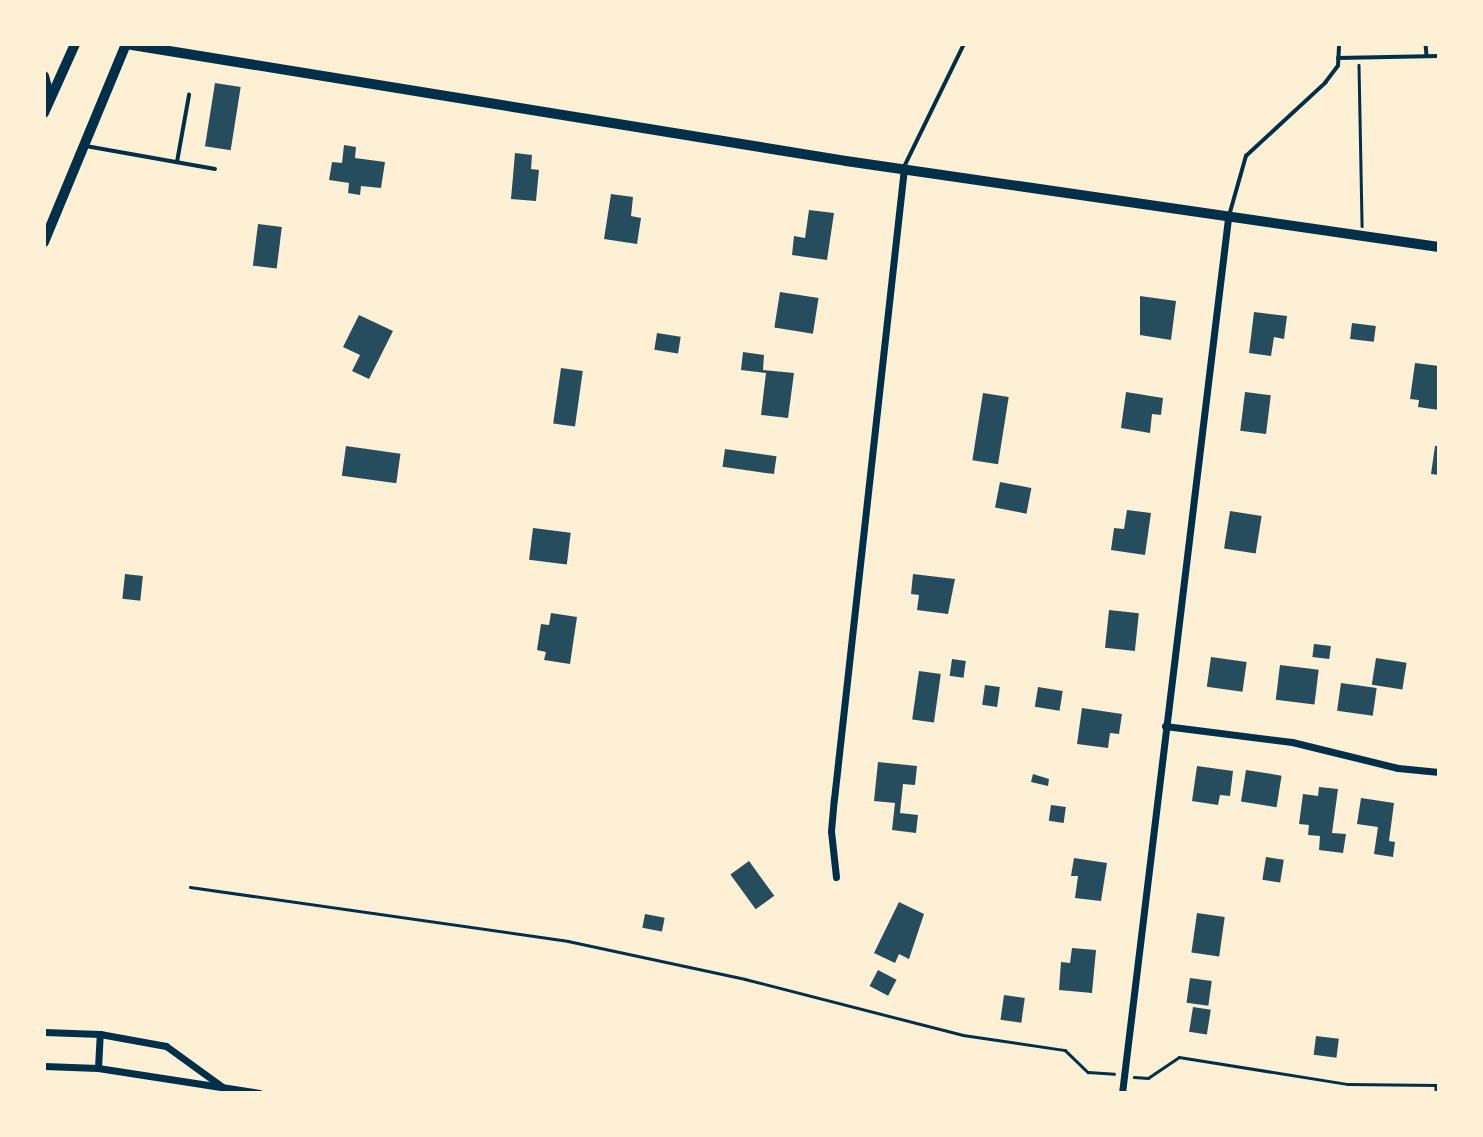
<!DOCTYPE html>
<style>
body{margin:0}
#map{position:relative;width:1483px;height:1137px;overflow:hidden;background:#fdf0d5;font-family:Arial,sans-serif}
div>[style]{position:absolute}
.building>*{inset:0;background:#264d5e;transform-origin:0 0}
.path>*{height:2.5px;margin:-1.25px;padding:0 1.25px;transform-origin:1.25px;border-radius:1.25px;background:#003049}
.service>*{height:3.5px;margin:-1.75px;padding:0 1.75px;transform-origin:1.75px;border-radius:1.75px;background:#003049}
.minor>*{height:7px;margin:-3.5px;padding:0 3.5px;transform-origin:3.5px;border-radius:3.5px;background:#003049}
.secondary>*{height:10px;margin:-5px;padding:0 5px;transform-origin:5px;border-radius:5px;background:#003049}
.primary>*{height:10px;margin:-5px;padding:0 5px;transform-origin:5px;border-radius:5px;background:#003049}
span{translate:-50% -50%;white-space:nowrap;text-align:center;line-height:1.15;-webkit-text-stroke:7px #fdf0d5;paint-order:stroke}
.frame{position:absolute;inset:0;border:46px solid #fdf0d5;pointer-events:none}
</style>
<div id="map">
<div class="building">
<div style="left:215px;top:83px;width:26px;height:64px;rotate:9deg"></div>
<div style="clip-path:polygon(344px 145px,356px 147px,355px 158px,385px 162px,381px 188px,361px 186px,360px 195px,348px 193px,349px 183px,329px 180px,332px 162px,342px 163px)"></div>
<div style="clip-path:polygon(515px 153px,532px 155px,531px 169px,539px 170px,536px 201px,511px 199px)"></div>
<div style="clip-path:polygon(611px 194px,633px 197px,631px 216px,641px 218px,637px 244px,604px 239px)"></div>
<div style="clip-path:polygon(809px 210px,834px 213px,827px 260px,792px 255px,794px 236px,805px 238px)"></div>
<div style="left:258px;top:224px;width:24px;height:42px;rotate:7deg"></div>
<div style="left:780px;top:292px;width:39px;height:36px;rotate:9deg"></div>
<div style="clip-path:polygon(1140px 296px,1176px 301px,1171px 340px,1140px 335px)"></div>
<div style="clip-path:polygon(1254px 312px,1287px 316px,1284px 339px,1274px 337px,1271px 356px,1249px 353px)"></div>
<div style="clip-path:polygon(359px 315px,393px 331px,369px 379px,352px 371px,360px 355px,343px 347px)"></div>
<div style="left:1352px;top:323px;width:24px;height:16px;rotate:7deg"></div>
<div style="left:657px;top:333px;width:24px;height:17px;rotate:9deg"></div>
<div style="clip-path:polygon(743px 352px,764px 355px,763px 370px,794px 373px,788px 418px,761px 415px,766px 373px,741px 370px)"></div>
<div style="clip-path:polygon(1415px 363px,1439px 366px,1439px 410px,1418px 407px,1419px 400px,1410px 399px)"></div>
<div style="left:561px;top:368px;width:22px;height:56px;rotate:8deg"></div>
<div style="clip-path:polygon(1126px 392px,1163px 398px,1161px 415px,1152px 414px,1150px 433px,1121px 428px)"></div>
<div style="left:1245px;top:392px;width:26px;height:39px;rotate:7deg"></div>
<div style="left:983px;top:393px;width:26px;height:68px;rotate:9deg"></div>
<div style="left:346px;top:446px;width:55px;height:30px;rotate:8deg"></div>
<div style="clip-path:polygon(1435px 446px,1439px 446px,1439px 475px,1431px 474px)"></div>
<div style="left:725px;top:449px;width:52px;height:18px;rotate:8deg"></div>
<div style="left:1000px;top:482px;width:32px;height:26px;rotate:11deg"></div>
<div style="clip-path:polygon(1127px 510px,1151px 513px,1145px 555px,1111px 550px,1114px 528px,1124px 529px)"></div>
<div style="left:1230px;top:511px;width:32px;height:38px;rotate:9deg"></div>
<div style="left:533px;top:528px;width:38px;height:32px;rotate:7deg"></div>
<div style="left:125px;top:574px;width:18px;height:25px;rotate:6deg"></div>
<div style="clip-path:polygon(913px 574px,955px 579px,948px 614px,917px 610px,919px 595px,911px 594px)"></div>
<div style="left:1109px;top:610px;width:30px;height:38px;rotate:6deg"></div>
<div style="clip-path:polygon(551px 613px,577px 617px,570px 664px,544px 660px,546px 652px,537px 650px,541px 624px,549px 625px)"></div>
<div style="left:1314px;top:644px;width:17px;height:13px;rotate:7deg"></div>
<div style="left:1211px;top:657px;width:36px;height:30px;rotate:8deg"></div>
<div style="left:1376px;top:658px;width:31px;height:27px;rotate:9deg"></div>
<div style="left:952px;top:659px;width:14px;height:17px;rotate:8deg"></div>
<div style="left:1280px;top:665px;width:39px;height:35px;rotate:7deg"></div>
<div style="left:919px;top:671px;width:22px;height:49px;rotate:8deg"></div>
<div style="left:1341px;top:683px;width:36px;height:28px;rotate:8deg"></div>
<div style="left:985px;top:685px;width:15px;height:20px;rotate:8deg"></div>
<div style="left:1038px;top:687px;width:25px;height:20px;rotate:9deg"></div>
<div style="clip-path:polygon(1082px 708px,1122px 714px,1119px 734px,1110px 733px,1108px 748px,1077px 744px)"></div>
<div style="clip-path:polygon(878px 762px,917px 766px,915px 785px,903px 784px,900px 813px,918px 815px,916px 833px,892px 830px,895px 803px,874px 801px)"></div>
<div style="clip-path:polygon(1197px 766px,1233px 771px,1230px 796px,1220px 795px,1218px 805px,1192px 801px)"></div>
<div style="left:1246px;top:770px;width:36px;height:32px;rotate:9deg"></div>
<div style="clip-path:polygon(1033px 774px,1049px 779px,1048px 786px,1031px 782px)"></div>
<div style="clip-path:polygon(1319px 787px,1338px 789px,1332px 833px,1346px 834px,1343px 853px,1319px 850px,1320px 836px,1308px 835px,1309px 825px,1299px 824px,1303px 794px,1318px 796px)"></div>
<div style="clip-path:polygon(1361px 798px,1394px 803px,1389px 841px,1395px 842px,1393px 857px,1374px 854px,1378px 827px,1357px 824px)"></div>
<div style="left:1051px;top:805px;width:15px;height:16px;rotate:8deg"></div>
<div style="left:1266px;top:857px;width:18px;height:23px;rotate:9deg"></div>
<div style="clip-path:polygon(1074px 858px,1107px 863px,1101px 901px,1075px 898px,1078px 876px,1071px 876px)"></div>
<div style="left:749px;top:861px;width:43px;height:23px;rotate:54deg"></div>
<div style="clip-path:polygon(899px 902px,924px 914px,909px 959px,899px 954px,895px 963px,874px 953px)"></div>
<div style="left:1197px;top:913px;width:28px;height:40px;rotate:8deg"></div>
<div style="left:645px;top:914px;width:20px;height:14px;rotate:11deg"></div>
<div style="clip-path:polygon(1072px 948px,1096px 950px,1092px 993px,1059px 990px,1061px 962px,1070px 963px)"></div>
<div style="left:878px;top:970px;width:21px;height:18px;rotate:28deg"></div>
<div style="left:1190px;top:978px;width:22px;height:25px;rotate:8deg"></div>
<div style="left:1004px;top:995px;width:21px;height:25px;rotate:8deg"></div>
<div style="left:1193px;top:1007px;width:18px;height:25px;rotate:9deg"></div>
<div style="left:1316px;top:1036px;width:23px;height:19px;rotate:7deg"></div>
</div>
<div class="path">
<div style="left:1359px;top:65px;width:161px;rotate:88.9deg"></div>
<div style="left:190px;top:887px;width:382px;rotate:8.1deg"></div>
<div style="left:568px;top:941px;width:181px;rotate:12.1deg"></div>
<div style="left:745px;top:979px;width:225px;rotate:14.4deg"></div>
<div style="left:963px;top:1035px;width:103px;rotate:8.4deg"></div>
<div style="left:1065px;top:1050px;width:32px;rotate:44deg"></div>
<div style="left:1088px;top:1072px;width:26px;rotate:4deg"></div>
<div style="left:1134px;top:1077px;width:14px;rotate:4deg"></div>
<div style="left:1148px;top:1078px;width:37px;rotate:-34deg"></div>
<div style="left:1179px;top:1057px;width:171px;rotate:9.1deg"></div>
<div style="left:1348px;top:1084px;width:88px;rotate:0.7deg"></div>
<div style="left:1436px;top:1085px;width:8px;rotate:90deg"></div>
</div>
<div class="service">
<div style="left:1426px;top:44px;width:12px;rotate:85deg"></div>
<div style="left:1338px;top:58px;width:101px;rotate:-1.1deg"></div>
<div style="left:86px;top:146px;width:131px;rotate:10.1deg"></div>
<div style="left:177px;top:162px;width:68px;rotate:-79.8deg"></div>
<div style="left:904px;top:167px;width:137px;rotate:-64deg"></div>
<div style="left:1229px;top:216px;width:62px;rotate:-74.2deg"></div>
<div style="left:1246px;top:156px;width:108px;rotate:-42.7deg"></div>
<div style="left:1325px;top:83px;width:21px;rotate:-53deg"></div>
<div style="left:1338px;top:66px;width:22px;rotate:-87deg"></div>
</div>
<div class="minor">
<div style="left:1165px;top:726px;width:128px;rotate:7.2deg"></div>
<div style="left:1292px;top:742px;width:109px;rotate:13.8deg"></div>
<div style="left:1398px;top:768px;width:41px;rotate:5.6deg"></div>
<div style="left:836px;top:877px;width:46px;rotate:-96.2deg"></div>
<div style="left:831px;top:831px;width:32px;rotate:-85deg"></div>
<div style="left:834px;top:799px;width:635px;rotate:-83.67deg"></div>
<div style="left:44px;top:1032px;width:56px;rotate:2deg"></div>
<div style="left:100px;top:1034px;width:67px;rotate:10.3deg"></div>
<div style="left:166px;top:1046px;width:72px;rotate:35.9deg"></div>
<div style="left:44px;top:1066px;width:54px;rotate:2.1deg"></div>
<div style="left:98px;top:1068px;width:163px;rotate:8.8deg"></div>
<div style="left:98px;top:1068px;width:34px;rotate:-87deg"></div>
<div style="left:1122px;top:1093px;width:881px;rotate:-83.09deg"></div>
</div>
<div class="secondary">
<div style="left:126px;top:44px;width:729px;rotate:9.23deg"></div>
<div style="left:846px;top:161px;width:599px;rotate:8.25deg"></div>
</div>
<div class="primary">
<div style="left:44px;top:76px;width:23px;rotate:75deg"></div>
<div style="left:44px;top:113px;width:76px;rotate:-65.8deg"></div>
<div style="left:44px;top:242px;width:214px;rotate:-67.5deg"></div>
</div>
<div class="frame"></div>
</div>
